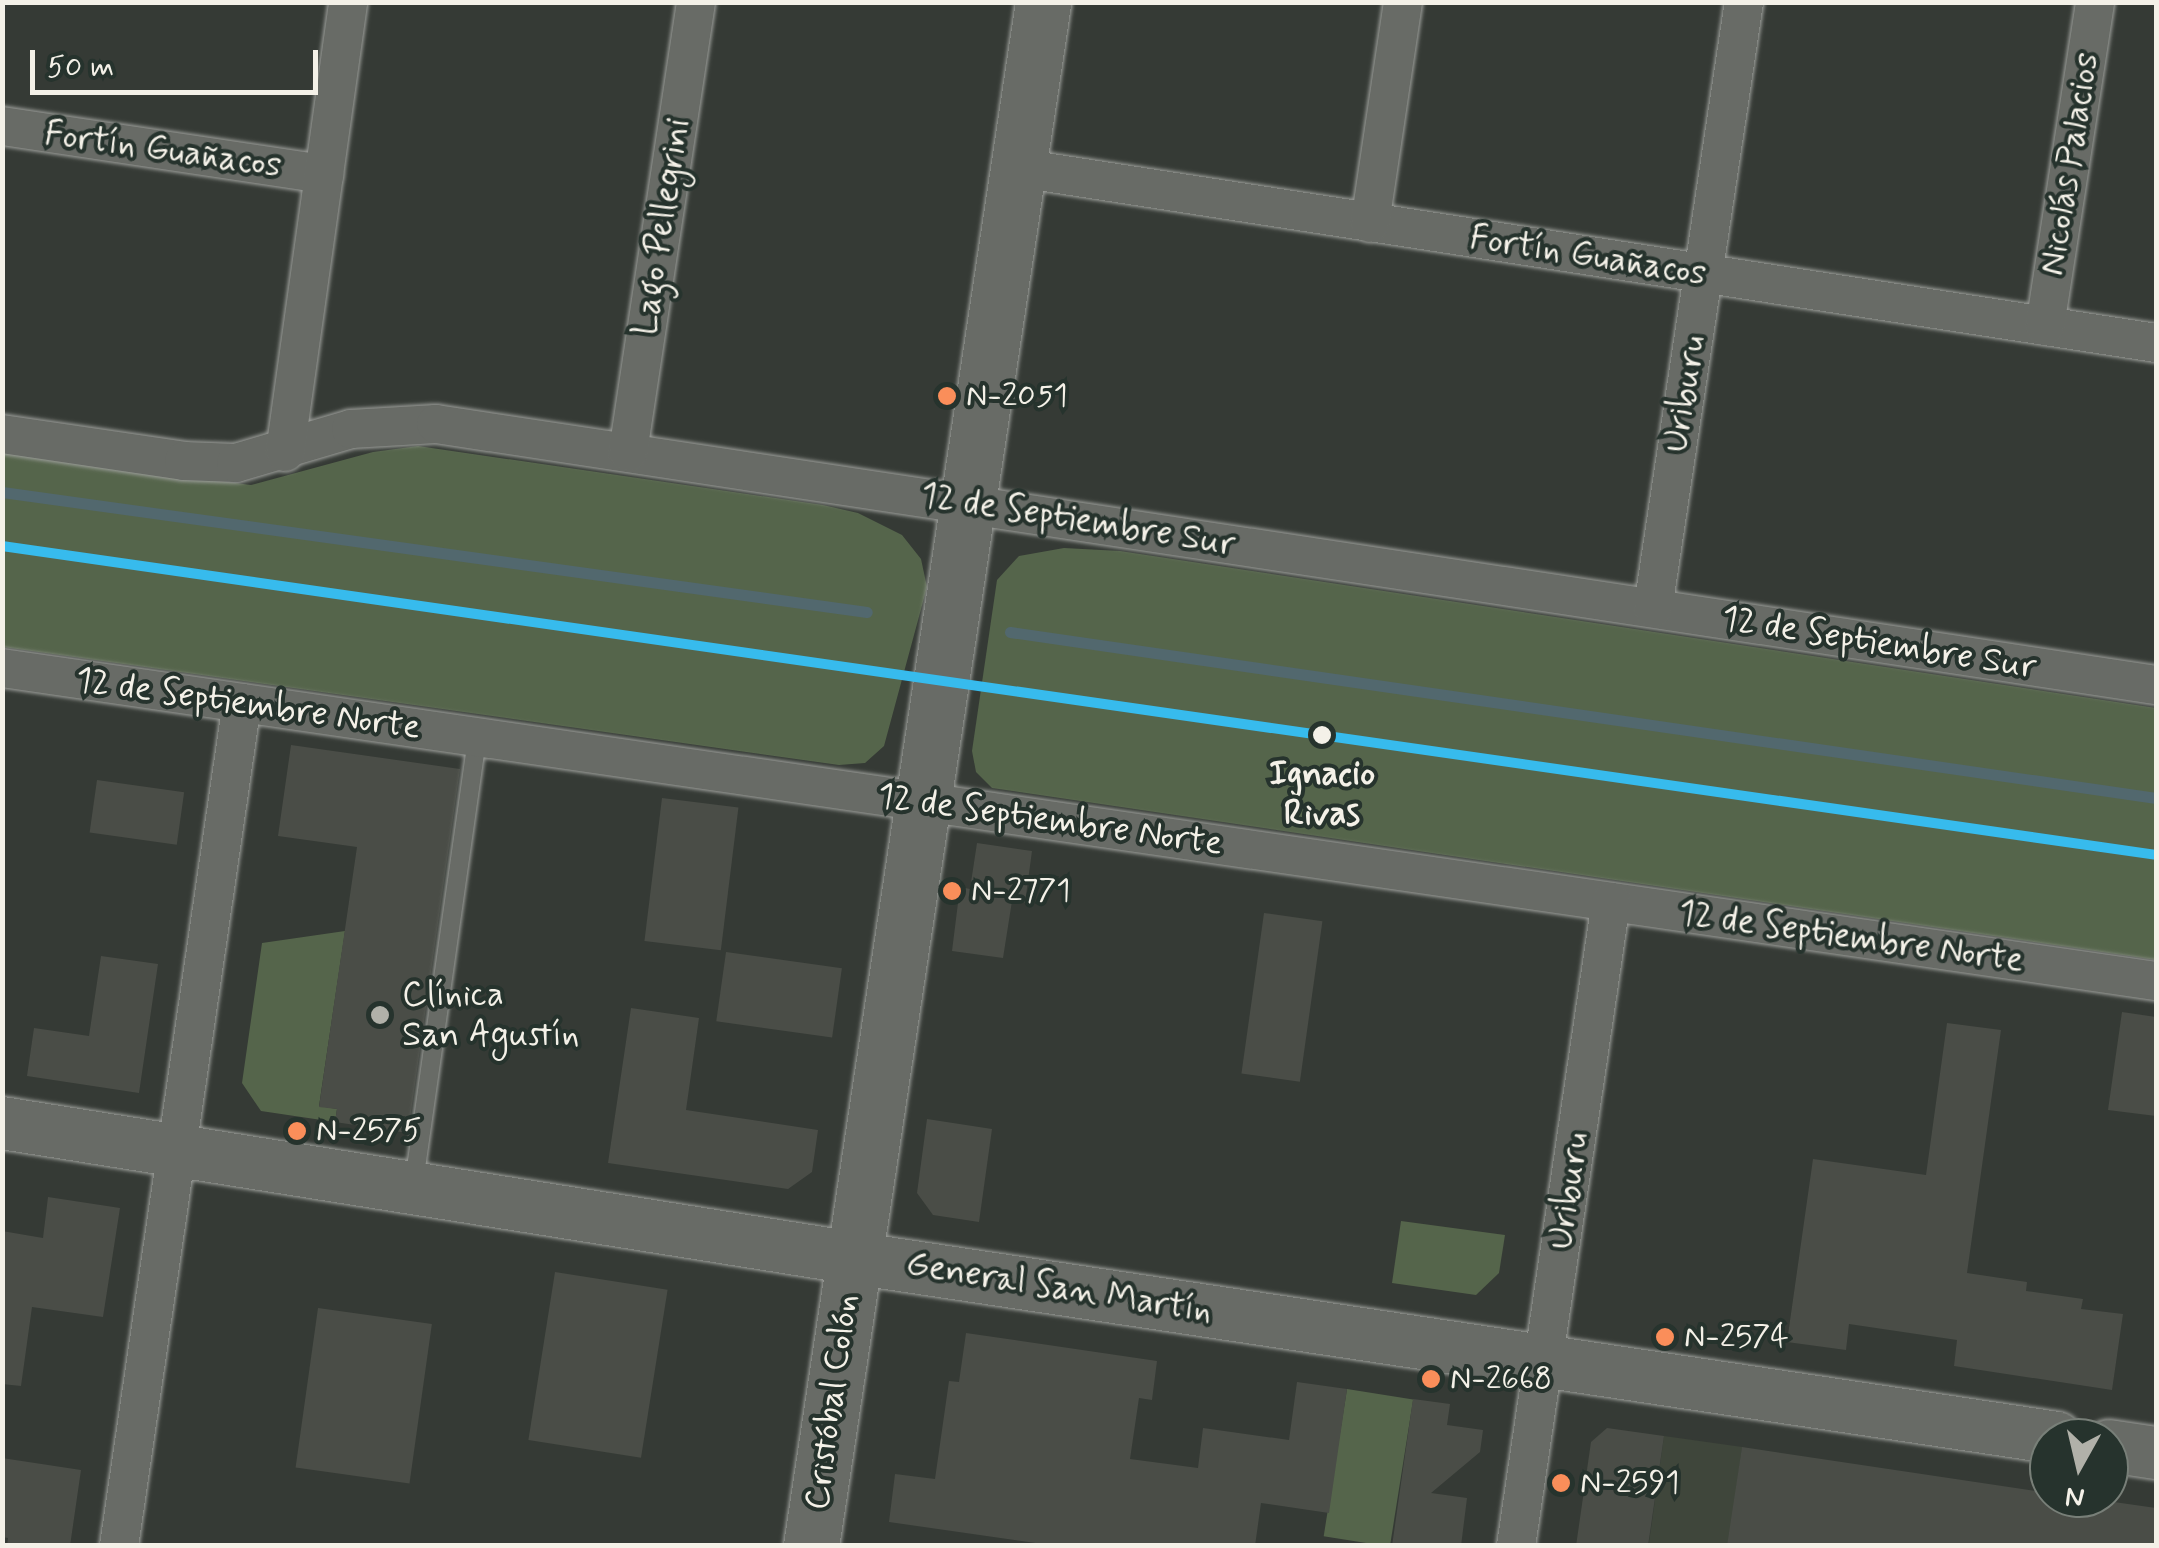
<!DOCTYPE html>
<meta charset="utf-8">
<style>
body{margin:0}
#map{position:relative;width:2159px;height:1548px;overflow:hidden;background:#353a35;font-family:Mynerve,sans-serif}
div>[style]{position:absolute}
.built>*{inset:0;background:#3f463b;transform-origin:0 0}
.green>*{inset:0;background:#55654b;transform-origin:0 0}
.stream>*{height:11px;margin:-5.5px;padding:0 5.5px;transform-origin:5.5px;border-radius:5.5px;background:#52686e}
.building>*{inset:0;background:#4a4d47;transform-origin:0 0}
.roads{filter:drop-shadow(0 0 2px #9c9e9a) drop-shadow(0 0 2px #9c9e9a)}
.service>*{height:18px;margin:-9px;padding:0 9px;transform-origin:9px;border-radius:9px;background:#686b66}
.minor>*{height:38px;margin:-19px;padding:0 19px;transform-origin:19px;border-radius:19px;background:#686b66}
.secondary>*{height:52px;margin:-26px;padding:0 26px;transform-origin:26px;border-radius:26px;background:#686b66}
.primary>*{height:55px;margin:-27.5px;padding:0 27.5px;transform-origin:27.5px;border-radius:27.5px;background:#686b66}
.rail-1>*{height:10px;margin:-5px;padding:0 5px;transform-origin:5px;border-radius:5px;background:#37bbed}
.dots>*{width:28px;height:28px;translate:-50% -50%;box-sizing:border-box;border:5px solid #26332d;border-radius:50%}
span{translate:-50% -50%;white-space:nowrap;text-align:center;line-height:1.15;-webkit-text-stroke:8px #26332d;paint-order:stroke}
.bus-label{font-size:32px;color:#f4f1e8}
.left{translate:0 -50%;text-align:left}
.street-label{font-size:35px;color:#f4f1e8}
.stop-label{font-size:35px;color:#f4f1e8;font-weight:700}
.poi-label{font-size:35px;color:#f4f1e8}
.frame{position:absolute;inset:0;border:5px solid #f4f1e8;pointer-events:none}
.north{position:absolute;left:2029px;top:1418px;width:100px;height:100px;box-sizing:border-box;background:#26332d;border:2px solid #787f78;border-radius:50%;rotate:188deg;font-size:28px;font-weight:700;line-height:40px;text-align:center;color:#f4f1e8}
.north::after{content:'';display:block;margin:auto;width:35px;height:45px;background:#b1b1a9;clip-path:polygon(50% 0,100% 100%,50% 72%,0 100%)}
.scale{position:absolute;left:30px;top:50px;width:288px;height:45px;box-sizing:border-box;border:5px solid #f4f1e8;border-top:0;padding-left:12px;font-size:30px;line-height:35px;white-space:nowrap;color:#f4f1e8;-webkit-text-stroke:8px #26332d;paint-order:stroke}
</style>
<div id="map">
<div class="built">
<div style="left:1664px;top:1436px;width:79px;height:111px;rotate:8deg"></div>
</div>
<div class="green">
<div style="clip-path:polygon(418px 446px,823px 505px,858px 513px,902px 535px,921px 559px,927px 587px,884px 746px,865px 763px,839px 765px,3px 647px,3px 453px,251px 485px,373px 452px)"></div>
<div style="clip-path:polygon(1064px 548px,1120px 551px,2156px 708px,2156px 960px,992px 788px,976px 772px,972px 751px,997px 580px,1019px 556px)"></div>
<div style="clip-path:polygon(345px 931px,319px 1106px,337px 1109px,335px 1122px,261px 1111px,242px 1083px,262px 943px)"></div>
<div style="clip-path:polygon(1401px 1221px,1505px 1235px,1499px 1273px,1476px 1295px,1392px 1283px)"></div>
<div style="left:1347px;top:1389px;width:67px;height:149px;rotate:9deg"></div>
</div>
<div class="stream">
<div style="left:2px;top:492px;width:873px;rotate:7.9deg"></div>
<div style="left:1010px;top:632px;width:1158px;rotate:8.24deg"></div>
</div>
<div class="building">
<div style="clip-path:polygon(291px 745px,460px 769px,408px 1133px,335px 1122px,337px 1109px,319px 1107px,357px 847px,278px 836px)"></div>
<div style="left:97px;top:780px;width:88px;height:53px;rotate:8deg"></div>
<div style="left:662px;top:798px;width:77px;height:144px;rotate:7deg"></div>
<div style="clip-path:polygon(977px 843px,1032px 851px,1025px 903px,1012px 901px,1003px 958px,952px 951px,960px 887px,970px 889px)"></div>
<div style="left:1264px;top:913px;width:59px;height:162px;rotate:8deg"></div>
<div style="left:726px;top:952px;width:117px;height:70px;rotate:8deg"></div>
<div style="clip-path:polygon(101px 956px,158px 964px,139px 1093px,27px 1076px,34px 1028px,89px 1036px)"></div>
<div style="clip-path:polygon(631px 1008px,699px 1018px,686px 1110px,818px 1130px,812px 1172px,788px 1189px,608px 1163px)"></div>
<div style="clip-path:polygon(2122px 1012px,2156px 1017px,2156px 1116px,2108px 1110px)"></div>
<div style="clip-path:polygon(1947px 1023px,2001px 1030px,1967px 1273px,2027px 1282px,2026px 1291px,2083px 1299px,2081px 1309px,2123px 1314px,2112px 1390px,1954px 1366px,1957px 1340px,1849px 1324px,1846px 1350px,1787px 1342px,1813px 1159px,1926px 1175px)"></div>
<div style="clip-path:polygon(927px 1119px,992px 1129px,979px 1222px,933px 1215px,917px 1193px)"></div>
<div style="clip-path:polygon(48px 1197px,120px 1208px,103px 1317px,32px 1307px,21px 1386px,2px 1384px,2px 1231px,43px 1238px)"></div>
<div style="left:555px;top:1272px;width:114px;height:170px;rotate:9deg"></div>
<div style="left:318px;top:1308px;width:115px;height:161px;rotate:8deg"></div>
<div style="clip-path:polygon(966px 1333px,1157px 1361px,1152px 1400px,1139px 1398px,1130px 1459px,1198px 1468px,1203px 1428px,1289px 1440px,1297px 1382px,1347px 1389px,1329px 1513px,1261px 1503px,1255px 1546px,1057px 1546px,889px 1522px,895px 1474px,935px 1479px,949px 1381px,959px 1382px)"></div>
<div style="clip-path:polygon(1413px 1399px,1450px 1404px,1447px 1425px,1483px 1430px,1480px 1452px,1431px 1493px,1467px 1498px,1461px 1546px,1392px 1546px)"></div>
<div style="clip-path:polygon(1607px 1428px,1664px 1436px,1648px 1546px,1576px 1546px,1591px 1442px)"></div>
<div style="clip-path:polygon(1742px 1447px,2049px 1493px,2049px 1498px,2086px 1498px,2156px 1508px,2156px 1546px,1727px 1546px)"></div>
<div style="clip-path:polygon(2px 1458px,81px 1470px,70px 1546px,7px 1546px,8px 1538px,2px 1537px)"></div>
</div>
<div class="roads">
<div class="service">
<div style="left:414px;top:1182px;width:449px;rotate:-81.9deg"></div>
</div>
<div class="minor">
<div style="left:2px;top:126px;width:326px;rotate:8.5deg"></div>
<div style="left:1019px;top:168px;width:1150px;rotate:8.75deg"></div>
<div style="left:1370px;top:223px;width:223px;rotate:-81.5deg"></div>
<div style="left:2045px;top:326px;width:328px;rotate:-81.2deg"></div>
<div style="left:2px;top:434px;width:184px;rotate:8.4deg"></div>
<div style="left:184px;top:461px;width:52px;rotate:2.2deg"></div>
<div style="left:236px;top:463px;width:120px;rotate:-16.5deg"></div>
<div style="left:351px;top:429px;width:85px;rotate:-3.4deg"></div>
<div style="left:436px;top:424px;width:1740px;rotate:8.63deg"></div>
<div style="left:285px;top:452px;width:454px;rotate:-82deg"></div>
<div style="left:628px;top:452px;width:455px;rotate:-81.4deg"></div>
<div style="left:1653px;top:608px;width:613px;rotate:-81.46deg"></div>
<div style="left:2px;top:668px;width:2177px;rotate:8.27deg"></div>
<div style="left:119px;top:1546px;width:852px;rotate:-81.7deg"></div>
<div style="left:1516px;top:1546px;width:651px;rotate:-81.61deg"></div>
</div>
<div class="secondary">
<div style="left:2px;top:1123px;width:862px;rotate:9.01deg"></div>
<div style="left:853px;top:1258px;width:1217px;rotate:8.5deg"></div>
<div style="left:2109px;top:1446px;width:48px;rotate:8.5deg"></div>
</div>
<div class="primary">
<div style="left:811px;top:1546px;width:1561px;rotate:-81.45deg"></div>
</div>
</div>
<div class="rail-1">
<div style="left:2px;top:546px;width:2176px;rotate:8.16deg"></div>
</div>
<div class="dots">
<div style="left:947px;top:396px;background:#fa8e5a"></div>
<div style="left:1322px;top:735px;background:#f4f1e8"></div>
<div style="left:952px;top:891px;background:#fa8e5a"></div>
<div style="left:380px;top:1015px;background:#b1b1a9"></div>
<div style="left:297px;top:1131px;background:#fa8e5a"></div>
<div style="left:1665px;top:1337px;background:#fa8e5a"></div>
<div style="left:1431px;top:1379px;background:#fa8e5a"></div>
<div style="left:1561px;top:1483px;background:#fa8e5a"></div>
</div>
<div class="bus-label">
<span class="left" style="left:966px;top:396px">N-2051</span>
<span class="left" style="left:971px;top:891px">N-2771</span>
<span class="left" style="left:316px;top:1131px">N-2575</span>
<span class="left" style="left:1684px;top:1337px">N-2574</span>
<span class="left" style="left:1450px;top:1379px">N-2668</span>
<span class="left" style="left:1580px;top:1483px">N-2591</span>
</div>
<div class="street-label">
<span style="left:163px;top:150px;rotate:8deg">Fortín Guañacos</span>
<span style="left:2070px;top:164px;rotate:-81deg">Nicolás Palacios</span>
<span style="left:662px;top:227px;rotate:-81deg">Lago Pellegrini</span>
<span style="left:1588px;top:256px;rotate:9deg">Fortín Guañacos</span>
<span style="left:1685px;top:394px;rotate:-81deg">Uriburu</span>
<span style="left:1078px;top:520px;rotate:9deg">12 de Septiembre Sur</span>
<span style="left:1879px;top:643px;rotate:9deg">12 de Septiembre Sur</span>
<span style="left:248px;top:704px;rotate:8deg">12 de Septiembre Norte</span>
<span style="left:1050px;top:820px;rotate:8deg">12 de Septiembre Norte</span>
<span style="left:1851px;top:937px;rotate:8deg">12 de Septiembre Norte</span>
<span style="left:1569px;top:1191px;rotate:-82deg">Uriburu</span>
<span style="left:1059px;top:1288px;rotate:9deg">General San Martín</span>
<span style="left:832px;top:1402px;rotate:-82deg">Cristóbal Colón</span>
</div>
<div class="stop-label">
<span style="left:1322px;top:794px">Ignacio<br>Rivas</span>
</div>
<div class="poi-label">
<span class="left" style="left:402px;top:1015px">Clínica<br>San Agustín</span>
</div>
<div class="frame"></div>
<div class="north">N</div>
<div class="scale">50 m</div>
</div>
